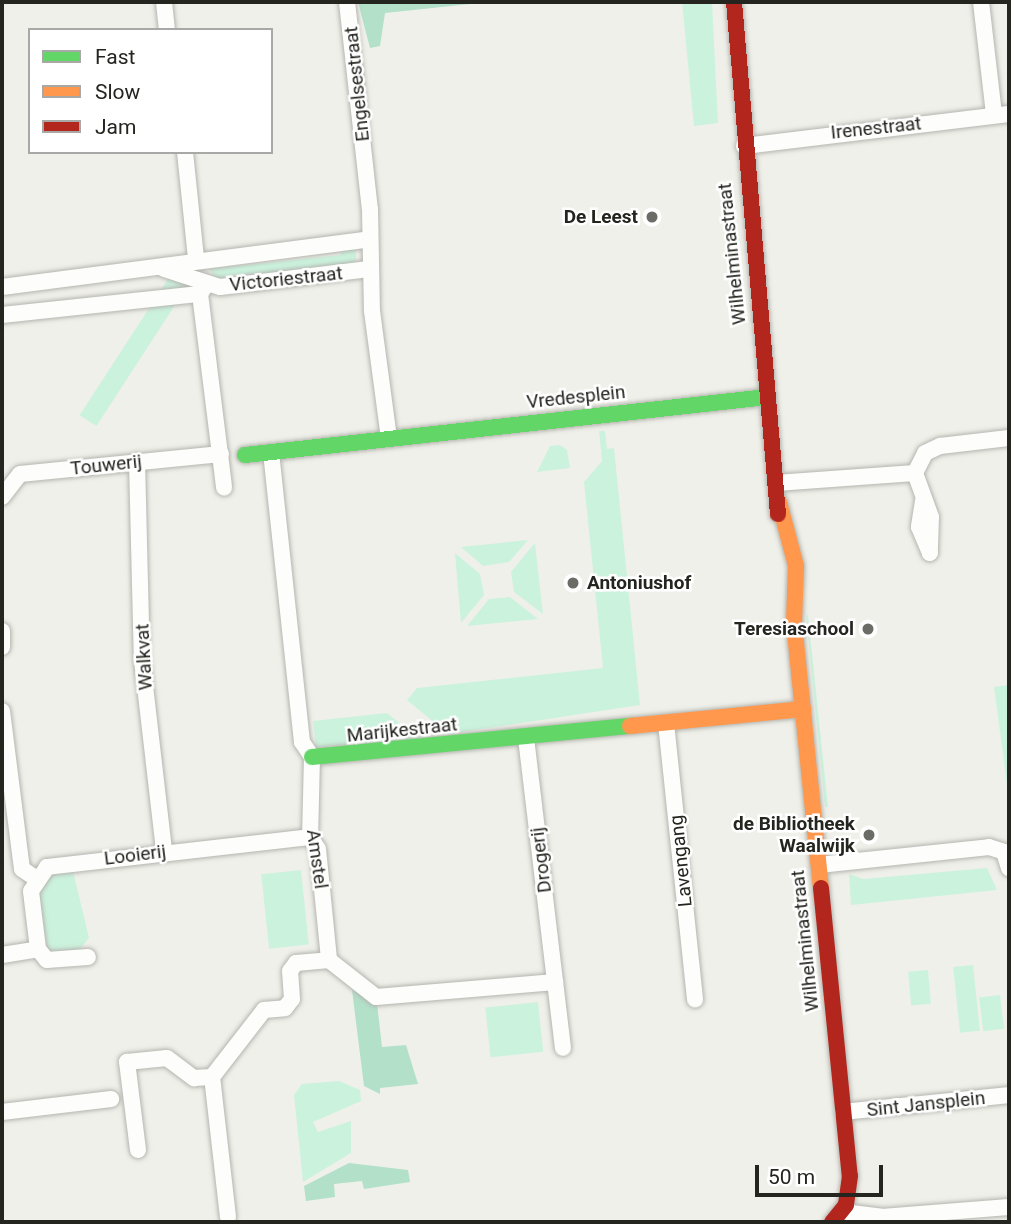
<!DOCTYPE html>
<style>
body{margin:0}
#map{position:relative;width:1011px;height:1224px;overflow:hidden;background:#f0f0ea;font-family:Roboto,sans-serif}
div>[style]{position:absolute}
.green>*{inset:0;background:#cbf2dd;transform-origin:0 0}
.forest>*{inset:0;background:#b2e0c9}
.roads{filter:drop-shadow(0 0 2px #b5b5b0) drop-shadow(0 0 2px #b5b5b0)}
.street>*{height:16px;margin:-8px;padding:0 8px;transform-origin:8px;border-radius:8px;background:#fdfdfc}
.fast>*{height:16px;margin:-8px;padding:0 8px;transform-origin:8px;border-radius:8px;background:#63d668}
.slow>*{height:16px;margin:-8px;padding:0 8px;transform-origin:8px;border-radius:8px;background:#ff974d}
.jam>*{height:16px;margin:-8px;padding:0 8px;transform-origin:8px;border-radius:8px;background:#b3261e}
.dots>*{width:19px;height:19px;translate:-50% -50%;box-sizing:border-box;border:4px solid #fff;border-radius:50%}
span{translate:-50% -50%;white-space:nowrap;text-align:center;line-height:1.15;-webkit-text-stroke:5px #fff;paint-order:stroke}
.street-label{font-size:19px;color:#252520}
.poi-label{font-size:19px;color:#252520;font-weight:700}
.right{translate:-100% -50%;text-align:right}
.left{translate:0 -50%;text-align:left}
.frame{position:absolute;inset:0;border:4px solid #252520;pointer-events:none}
.legend{position:absolute;left:28px;top:28px;width:245px;height:126px;box-sizing:border-box;background:#fff;border:2px solid #a8a8a6;margin:0;padding:9px 12px;list-style:none;font-size:21px;color:#252520}
.legend li{display:flex;align-items:center;gap:14px;height:35px}
.legend b{width:35px;border:2px solid #a8a8a6}
.scale{position:absolute;left:755px;top:1165px;width:128px;height:32px;box-sizing:border-box;border:4px solid #252520;border-top:0;padding-left:9px;font-size:21px;line-height:24px;white-space:nowrap;color:#252520;-webkit-text-stroke:5px #fff;paint-order:stroke}
</style>
<div id="map">
<div class="green">
<div style="clip-path:polygon(682px 2px,712px 2px,718px 123px,694px 126px)"></div>
<div style="clip-path:polygon(344px 247px,356px 250px,356px 264px,218px 280px,209px 269px,340px 255px)"></div>
<div style="left:170px;top:276px;width:20px;height:166px;rotate:33deg"></div>
<div style="clip-path:polygon(599px 431px,605px 431px,607px 449px,614px 448px,640px 705px,448px 734px,407px 700px,417px 688px,603px 668px,584px 482px,602px 461px)"></div>
<div style="clip-path:polygon(560px 445px,567px 450px,570px 468px,537px 472px,550px 446px)"></div>
<div style="clip-path:polygon(528px 540px,509px 562px,483px 566px,461px 547px)"></div>
<div style="clip-path:polygon(535px 543px,543px 614px,514px 592px,511px 572px)"></div>
<div style="clip-path:polygon(455px 553px,480px 574px,484px 595px,461px 623px)"></div>
<div style="clip-path:polygon(510px 597px,538px 619px,467px 626px,489px 599px)"></div>
<div style="clip-path:polygon(808px 615px,828px 807px,825px 807px,806px 616px)"></div>
<div style="clip-path:polygon(1009px 685px,1009px 799px,994px 687px)"></div>
<div style="clip-path:polygon(387px 713px,419px 739px,316px 747px,313px 721px)"></div>
<div style="clip-path:polygon(987px 868px,997px 890px,851px 905px,849px 874px,863px 879px)"></div>
<div style="left:301px;top:870px;width:75px;height:40px;rotate:84deg"></div>
<div style="clip-path:polygon(73px 871px,89px 938px,80px 949px,48px 952px,38px 891px,53px 873px)"></div>
<div style="left:973px;top:965px;width:66px;height:20px;rotate:84deg"></div>
<div style="left:928px;top:970px;width:34px;height:20px;rotate:85deg"></div>
<div style="left:1000px;top:995px;width:34px;height:21px;rotate:83deg"></div>
<div style="left:538px;top:1002px;width:50px;height:53px;rotate:84deg"></div>
<div style="clip-path:polygon(339px 1081px,360px 1090px,361px 1101px,313px 1122px,318px 1132px,351px 1121px,351px 1153px,303px 1182px,294px 1095px,302px 1084px)"></div>
</div>
<div class="forest">
<div style="clip-path:polygon(358px 2px,489px 2px,385px 13px,380px 46px,370px 48px)"></div>
<div style="clip-path:polygon(352px 990px,377px 1003px,382px 1047px,406px 1045px,418px 1084px,380px 1088px,380px 1094px,364px 1086px)"></div>
<div style="clip-path:polygon(349px 1163px,408px 1170px,410px 1182px,364px 1189px,362px 1181px,334px 1184px,335px 1197px,306px 1201px,304px 1186px)"></div>
</div>
<div class="roads">
<div class="street">
<div style="left:164px;top:2px;width:28px;rotate:84deg"></div>
<div style="left:347px;top:2px;width:208px;rotate:83.7deg"></div>
<div style="left:370px;top:209px;width:102px;rotate:88.9deg"></div>
<div style="left:372px;top:311px;width:129px;rotate:82.4deg"></div>
<div style="left:981px;top:2px;width:114px;rotate:83.4deg"></div>
<div style="left:744px;top:146px;width:267px;rotate:-6.9deg"></div>
<div style="left:185px;top:152px;width:107px;rotate:84.1deg"></div>
<div style="left:164px;top:269px;width:59px;rotate:17.8deg"></div>
<div style="left:220px;top:287px;width:150px;rotate:-6.9deg"></div>
<div style="left:206px;top:285px;width:11px;rotate:124deg"></div>
<div style="left:200px;top:294px;width:195px;rotate:82.9deg"></div>
<div style="left:2px;top:287px;width:371px;rotate:-7.4deg"></div>
<div style="left:2px;top:315px;width:199px;rotate:-6.1deg"></div>
<div style="left:271px;top:452px;width:292px;rotate:83.9deg"></div>
<div style="left:302px;top:742px;width:18px;rotate:56deg"></div>
<div style="left:312px;top:757px;width:80px;rotate:91.4deg"></div>
<div style="left:310px;top:837px;width:14px;rotate:56deg"></div>
<div style="left:318px;top:849px;width:112px;rotate:84.3deg"></div>
<div style="left:329px;top:960px;width:60px;rotate:38.2deg"></div>
<div style="left:376px;top:997px;width:180px;rotate:-4.8deg"></div>
<div style="left:137px;top:461px;width:199px;rotate:88.6deg"></div>
<div style="left:142px;top:660px;width:192px;rotate:83.4deg"></div>
<div style="left:915px;top:473px;width:22px;rotate:-63deg"></div>
<div style="left:925px;top:453px;width:17px;rotate:-25deg"></div>
<div style="left:940px;top:446px;width:69px;rotate:-6.6deg"></div>
<div style="left:915px;top:473px;width:47px;rotate:70deg"></div>
<div style="left:931px;top:517px;width:36px;rotate:92deg"></div>
<div style="left:776px;top:483px;width:139px;rotate:-4.1deg"></div>
<div style="left:2px;top:497px;width:29px;rotate:-52deg"></div>
<div style="left:20px;top:474px;width:202px;rotate:-5.7deg"></div>
<div style="left:923px;top:501px;width:26px;rotate:99deg"></div>
<div style="left:919px;top:527px;width:28px;rotate:67deg"></div>
<div style="left:2px;top:631px;width:16px;rotate:90deg"></div>
<div style="left:2px;top:711px;width:159px;rotate:82.8deg"></div>
<div style="left:22px;top:869px;width:18px;rotate:34deg"></div>
<div style="left:666px;top:723px;width:278px;rotate:84deg"></div>
<div style="left:526px;top:738px;width:312px;rotate:83.2deg"></div>
<div style="left:819px;top:865px;width:171px;rotate:-6deg"></div>
<div style="left:989px;top:847px;width:16px;rotate:18deg"></div>
<div style="left:1004px;top:852px;width:17px;rotate:73deg"></div>
<div style="left:38px;top:949px;width:14px;rotate:51deg"></div>
<div style="left:47px;top:960px;width:41px;rotate:-4.2deg"></div>
<div style="left:2px;top:955px;width:36px;rotate:-9deg"></div>
<div style="left:38px;top:949px;width:58px;rotate:-96.9deg"></div>
<div style="left:31px;top:891px;width:29px;rotate:-56deg"></div>
<div style="left:47px;top:867px;width:265px;rotate:-6.5deg"></div>
<div style="left:2px;top:1112px;width:110px;rotate:-6.8deg"></div>
<div style="left:843px;top:1112px;width:167px;rotate:-5.8deg"></div>
<div style="left:138px;top:1150px;width:89px;rotate:-97.1deg"></div>
<div style="left:127px;top:1062px;width:40px;rotate:-5.7deg"></div>
<div style="left:167px;top:1058px;width:34px;rotate:37deg"></div>
<div style="left:194px;top:1078px;width:18px;rotate:-3deg"></div>
<div style="left:843px;top:1212px;width:39px;rotate:7deg"></div>
<div style="left:882px;top:1217px;width:127px;rotate:-4.5deg"></div>
<div style="left:228px;top:1217px;width:141px;rotate:-96.5deg"></div>
<div style="left:212px;top:1077px;width:85px;rotate:-52.2deg"></div>
<div style="left:264px;top:1010px;width:21px;rotate:-5deg"></div>
<div style="left:285px;top:1008px;width:11px;rotate:-52deg"></div>
<div style="left:292px;top:999px;width:28px;rotate:-94deg"></div>
<div style="left:290px;top:971px;width:10px;rotate:-53deg"></div>
<div style="left:296px;top:963px;width:33px;rotate:-5deg"></div>
</div>
<div class="fast">
<div style="left:245px;top:455px;width:525px;rotate:-6.34deg"></div>
<div style="left:312px;top:757px;width:320px;rotate:-5.6deg"></div>
</div>
<div class="slow">
<div style="left:779px;top:502px;width:66px;rotate:75.1deg"></div>
<div style="left:796px;top:566px;width:57px;rotate:92deg"></div>
<div style="left:794px;top:623px;width:266px;rotate:84.2deg"></div>
<div style="left:630px;top:726px;width:174px;rotate:-5.6deg"></div>
</div>
<div class="jam">
<div style="left:734px;top:2px;width:514px;rotate:85.09deg"></div>
<div style="left:821px;top:888px;width:289px;rotate:84.3deg"></div>
<div style="left:850px;top:1176px;width:29px;rotate:98deg"></div>
<div style="left:846px;top:1205px;width:22px;rotate:129deg"></div>
</div>
</div>
<div class="dots">
<div style="left:652px;top:217px;background:#6c6c67"></div>
<div style="left:573px;top:583px;background:#6c6c67"></div>
<div style="left:868px;top:629px;background:#6c6c67"></div>
<div style="left:869px;top:835px;background:#6c6c67"></div>
</div>
<div class="street-label">
<span style="left:357px;top:84px;rotate:-96deg">Engelsestraat</span>
<span style="left:876px;top:128px;rotate:-6deg">Irenestraat</span>
<span style="left:732px;top:254px;rotate:-96deg">Wilhelminastraat</span>
<span style="left:286px;top:279px;rotate:-6deg">Victoriestraat</span>
<span style="left:576px;top:397px;rotate:-6deg">Vredesplein</span>
<span style="left:106px;top:465px;rotate:-6deg">Touwerij</span>
<span style="left:144px;top:657px;rotate:-93deg">Walkvat</span>
<span style="left:402px;top:730px;rotate:-6deg">Marijkestraat</span>
<span style="left:135px;top:855px;rotate:-7deg">Looierij</span>
<span style="left:317px;top:859px;rotate:82deg">Amstel</span>
<span style="left:541px;top:860px;rotate:-97deg">Drogerij</span>
<span style="left:681px;top:861px;rotate:-96deg">Lavengang</span>
<span style="left:805px;top:941px;rotate:-96deg">Wilhelminastraat</span>
<span style="left:926px;top:1104px;rotate:-6deg">Sint Jansplein</span>
</div>
<div class="poi-label">
<span class="right" style="left:638px;top:217px">De Leest</span>
<span class="left" style="left:587px;top:583px">Antoniushof</span>
<span class="right" style="left:854px;top:629px">Teresiaschool</span>
<span class="right" style="left:855px;top:835px">de Bibliotheek<br>Waalwijk</span>
</div>
<div class="frame"></div>
<ul class="legend">
<li><b style="height:9px;background:#63d668"></b>Fast</li>
<li><b style="height:9px;background:#ff974d"></b>Slow</li>
<li><b style="height:9px;background:#b3261e"></b>Jam</li>
</ul>
<div class="scale">50 m</div>
</div>
